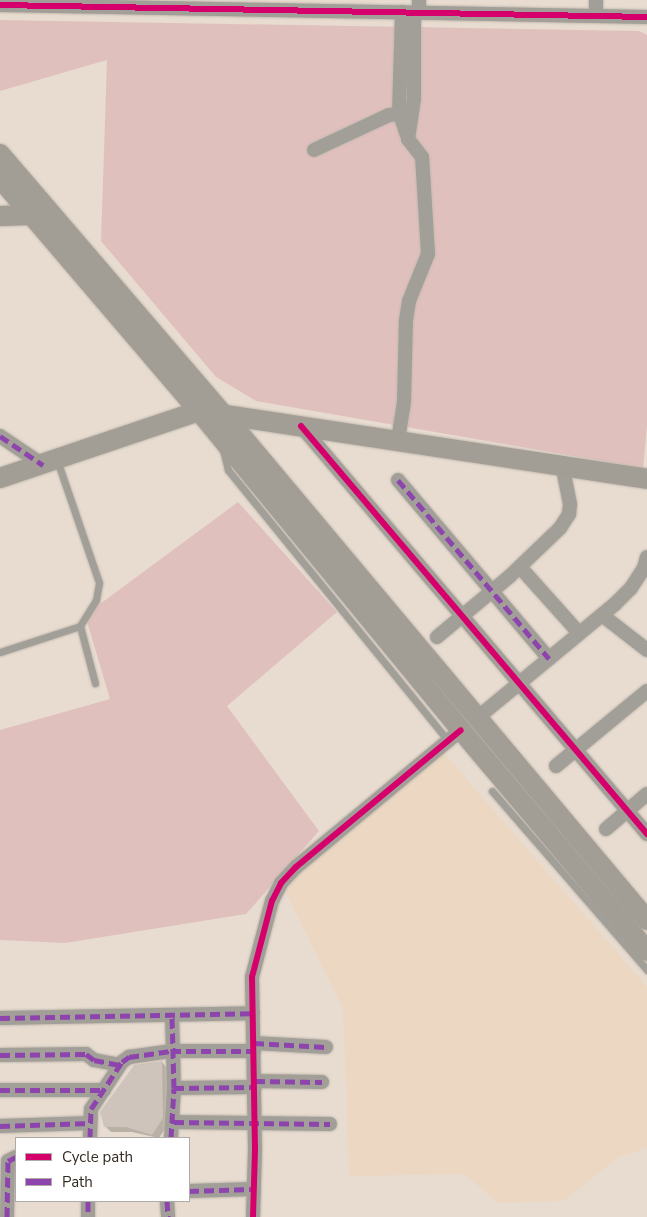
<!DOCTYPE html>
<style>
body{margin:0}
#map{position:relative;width:647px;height:1217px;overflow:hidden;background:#e8dcd0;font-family:"Nunito Sans",sans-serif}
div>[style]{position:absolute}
.built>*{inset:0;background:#ebd7c2}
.green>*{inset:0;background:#e0c0bd}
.shadow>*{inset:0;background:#0003}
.building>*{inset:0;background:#cfc4bc}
.roads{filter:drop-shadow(0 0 1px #c2b9af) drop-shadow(0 0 1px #c2b9af)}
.lane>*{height:7px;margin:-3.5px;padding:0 3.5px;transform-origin:3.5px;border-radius:3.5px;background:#a29f99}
.street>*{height:14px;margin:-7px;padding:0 7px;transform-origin:7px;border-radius:7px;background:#a29f99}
.secondary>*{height:20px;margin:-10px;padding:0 10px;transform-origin:10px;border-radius:10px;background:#a29d95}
.quiet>*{height:5px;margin-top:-2.5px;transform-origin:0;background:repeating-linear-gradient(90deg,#8e44ad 0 10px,transparent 0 15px)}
.cycleway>*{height:6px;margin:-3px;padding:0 3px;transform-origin:3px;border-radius:3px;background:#d6006c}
span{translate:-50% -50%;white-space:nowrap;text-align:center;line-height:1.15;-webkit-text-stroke:5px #fff;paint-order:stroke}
.legend{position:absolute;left:15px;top:1137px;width:175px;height:65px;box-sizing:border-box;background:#fff;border:1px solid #adaaa7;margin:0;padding:6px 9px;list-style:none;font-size:15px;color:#332b22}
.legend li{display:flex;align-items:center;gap:10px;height:25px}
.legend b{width:25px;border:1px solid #adaaa7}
</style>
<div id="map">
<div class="built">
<div style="clip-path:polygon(444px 753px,647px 987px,647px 1148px,618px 1157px,564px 1201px,498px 1203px,464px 1174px,349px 1176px,343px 1008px,283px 887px)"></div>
</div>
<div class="green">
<div style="clip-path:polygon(0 20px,639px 31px,647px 35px,647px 425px,643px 468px,256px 401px,216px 377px,101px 241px,107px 60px,0 91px)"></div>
<div style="clip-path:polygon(238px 502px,337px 612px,227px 706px,319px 831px,246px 914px,65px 943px,0 940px,0 730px,110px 699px,85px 615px)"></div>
</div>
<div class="shadow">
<div style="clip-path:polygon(162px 1062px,167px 1068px,168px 1124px,159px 1138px,132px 1132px,111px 1132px,105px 1126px)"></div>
</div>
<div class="building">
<div style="clip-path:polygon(162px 1061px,163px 1118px,152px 1135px,126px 1127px,104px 1127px,100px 1112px,134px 1065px)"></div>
</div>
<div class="roads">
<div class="lane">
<div style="left:222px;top:446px;width:25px;rotate:76deg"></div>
<div style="left:228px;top:470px;width:349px;rotate:50.9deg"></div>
<div style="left:57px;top:460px;width:130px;rotate:71.1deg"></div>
<div style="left:99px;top:583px;width:17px;rotate:100deg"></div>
<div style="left:96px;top:600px;width:31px;rotate:122deg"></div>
<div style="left:80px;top:626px;width:59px;rotate:75.3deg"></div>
<div style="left:0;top:652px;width:84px;rotate:-18deg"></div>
<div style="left:492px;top:791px;width:237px;rotate:49.1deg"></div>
</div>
<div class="street">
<div style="left:0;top:5px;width:647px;rotate:1.06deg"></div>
<div style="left:402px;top:12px;width:100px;rotate:91.7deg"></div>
<div style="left:399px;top:112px;width:24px;rotate:71deg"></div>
<div style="left:419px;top:13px;width:13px;rotate:-90deg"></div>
<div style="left:596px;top:16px;width:16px;rotate:-90deg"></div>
<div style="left:314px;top:150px;width:83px;rotate:-25deg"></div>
<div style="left:389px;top:115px;width:19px;rotate:-6deg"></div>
<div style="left:301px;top:426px;width:535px;rotate:49.7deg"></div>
<div style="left:0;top:436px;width:52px;rotate:34deg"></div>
<div style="left:398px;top:440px;width:39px;rotate:-81deg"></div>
<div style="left:404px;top:401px;width:81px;rotate:-88.6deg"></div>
<div style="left:406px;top:320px;width:19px;rotate:-81deg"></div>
<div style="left:409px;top:301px;width:51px;rotate:-68deg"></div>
<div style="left:428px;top:254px;width:97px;rotate:-93.5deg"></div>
<div style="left:422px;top:157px;width:23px;rotate:-128deg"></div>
<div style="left:408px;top:139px;width:40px;rotate:-81.5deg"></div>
<div style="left:414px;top:99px;width:87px;rotate:-90deg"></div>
<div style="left:398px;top:480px;width:234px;rotate:49.8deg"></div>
<div style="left:520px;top:567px;width:89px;rotate:48.2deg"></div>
<div style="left:602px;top:615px;width:57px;rotate:37.9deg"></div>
<div style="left:437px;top:637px;width:95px;rotate:-39.9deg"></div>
<div style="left:510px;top:576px;width:69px;rotate:-43.8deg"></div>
<div style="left:560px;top:528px;width:17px;rotate:-57deg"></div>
<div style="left:569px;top:514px;width:10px;rotate:-84deg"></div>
<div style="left:570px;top:504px;width:41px;rotate:-101.3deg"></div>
<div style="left:476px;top:719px;width:180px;rotate:-39.6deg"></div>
<div style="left:615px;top:604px;width:23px;rotate:-45deg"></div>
<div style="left:631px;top:588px;width:24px;rotate:-57deg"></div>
<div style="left:644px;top:568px;width:11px;rotate:-75deg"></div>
<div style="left:556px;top:766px;width:118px;rotate:-39.5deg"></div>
<div style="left:606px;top:829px;width:54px;rotate:-40.5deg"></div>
<div style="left:0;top:1018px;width:253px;rotate:-1.1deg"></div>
<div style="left:254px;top:1043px;width:72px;rotate:3.2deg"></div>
<div style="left:0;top:1055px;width:86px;rotate:-0.7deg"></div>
<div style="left:86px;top:1054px;width:10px;rotate:37deg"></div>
<div style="left:94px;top:1060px;width:26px;rotate:11deg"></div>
<div style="left:255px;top:1081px;width:67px;rotate:0.9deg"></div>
<div style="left:174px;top:1088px;width:81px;rotate:-0.7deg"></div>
<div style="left:0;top:1090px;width:104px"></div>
<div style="left:174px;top:1122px;width:156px;rotate:0.7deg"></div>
<div style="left:0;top:1126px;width:90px;rotate:-1.9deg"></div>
<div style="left:90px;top:1138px;width:29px;rotate:-88deg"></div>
<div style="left:91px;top:1109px;width:56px;rotate:-56.6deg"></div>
<div style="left:122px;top:1062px;width:9px;rotate:-36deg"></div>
<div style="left:129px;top:1057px;width:42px;rotate:-8.1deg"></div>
<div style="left:171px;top:1051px;width:83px"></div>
<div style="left:171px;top:1138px;width:50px;rotate:-86.6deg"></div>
<div style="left:174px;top:1088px;width:72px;rotate:-91.6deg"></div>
<div style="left:189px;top:1191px;width:63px;rotate:-1.8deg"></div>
<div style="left:88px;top:1201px;width:16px;rotate:90deg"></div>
<div style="left:167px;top:1201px;width:16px;rotate:86deg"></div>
<div style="left:7px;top:1217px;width:56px;rotate:-89deg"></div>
<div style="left:8px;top:1161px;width:9px;rotate:-27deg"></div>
<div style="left:253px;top:1217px;width:68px;rotate:-88.3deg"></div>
<div style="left:255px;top:1149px;width:172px;rotate:-91deg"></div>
<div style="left:252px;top:977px;width:79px;rotate:-75.3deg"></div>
<div style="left:272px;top:901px;width:20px;rotate:-63deg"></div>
<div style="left:281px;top:883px;width:22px;rotate:-47deg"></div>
<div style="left:296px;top:867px;width:214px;rotate:-39.7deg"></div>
</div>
<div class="secondary">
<div style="left:0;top:154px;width:343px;rotate:49.4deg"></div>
<div style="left:223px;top:414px;width:660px;rotate:50.04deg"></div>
<div style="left:0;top:178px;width:306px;rotate:49.5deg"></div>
<div style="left:199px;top:411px;width:413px;rotate:50.6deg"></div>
<div style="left:461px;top:730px;width:289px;rotate:49.9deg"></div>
<div style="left:0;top:216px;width:31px;rotate:-2deg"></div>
<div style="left:0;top:478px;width:210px;rotate:-18.6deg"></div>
<div style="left:199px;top:411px;width:453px;rotate:8.6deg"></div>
</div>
</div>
<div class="quiet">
<div style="left:0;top:436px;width:52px;rotate:34deg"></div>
<div style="left:398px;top:480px;width:234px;rotate:49.8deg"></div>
<div style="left:0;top:1018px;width:253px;rotate:-1.1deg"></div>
<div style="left:254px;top:1043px;width:72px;rotate:3.2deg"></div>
<div style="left:0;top:1055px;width:86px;rotate:-0.7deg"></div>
<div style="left:86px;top:1054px;width:10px;rotate:37deg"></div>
<div style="left:94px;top:1060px;width:26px;rotate:11deg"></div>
<div style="left:255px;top:1081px;width:67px;rotate:0.9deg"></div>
<div style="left:174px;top:1088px;width:81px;rotate:-0.7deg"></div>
<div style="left:0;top:1090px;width:104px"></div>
<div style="left:174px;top:1122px;width:156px;rotate:0.7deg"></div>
<div style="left:0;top:1126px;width:90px;rotate:-1.9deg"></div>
<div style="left:90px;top:1138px;width:29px;rotate:-88deg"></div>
<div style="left:91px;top:1109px;width:56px;rotate:-56.6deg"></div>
<div style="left:122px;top:1062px;width:9px;rotate:-36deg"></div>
<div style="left:129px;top:1057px;width:42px;rotate:-8.1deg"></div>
<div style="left:171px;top:1051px;width:83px"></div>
<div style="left:171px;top:1138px;width:50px;rotate:-86.6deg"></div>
<div style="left:174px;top:1088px;width:72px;rotate:-91.6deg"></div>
<div style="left:189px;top:1191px;width:63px;rotate:-1.8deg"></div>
<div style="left:88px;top:1201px;width:16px;rotate:90deg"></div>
<div style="left:167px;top:1201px;width:16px;rotate:86deg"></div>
<div style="left:7px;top:1217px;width:56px;rotate:-89deg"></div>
<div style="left:8px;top:1161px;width:9px;rotate:-27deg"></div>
</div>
<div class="cycleway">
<div style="left:0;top:5px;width:647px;rotate:1.06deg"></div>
<div style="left:301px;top:426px;width:535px;rotate:49.7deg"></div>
<div style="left:253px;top:1217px;width:68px;rotate:-88.3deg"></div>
<div style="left:255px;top:1149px;width:172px;rotate:-91deg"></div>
<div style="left:252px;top:977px;width:79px;rotate:-75.3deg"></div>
<div style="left:272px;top:901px;width:20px;rotate:-63deg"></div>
<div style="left:281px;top:883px;width:22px;rotate:-47deg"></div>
<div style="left:296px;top:867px;width:214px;rotate:-39.7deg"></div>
</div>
<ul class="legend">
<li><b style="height:6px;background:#d6006c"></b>Cycle path</li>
<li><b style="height:6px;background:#8e44ad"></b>Path</li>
</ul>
</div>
